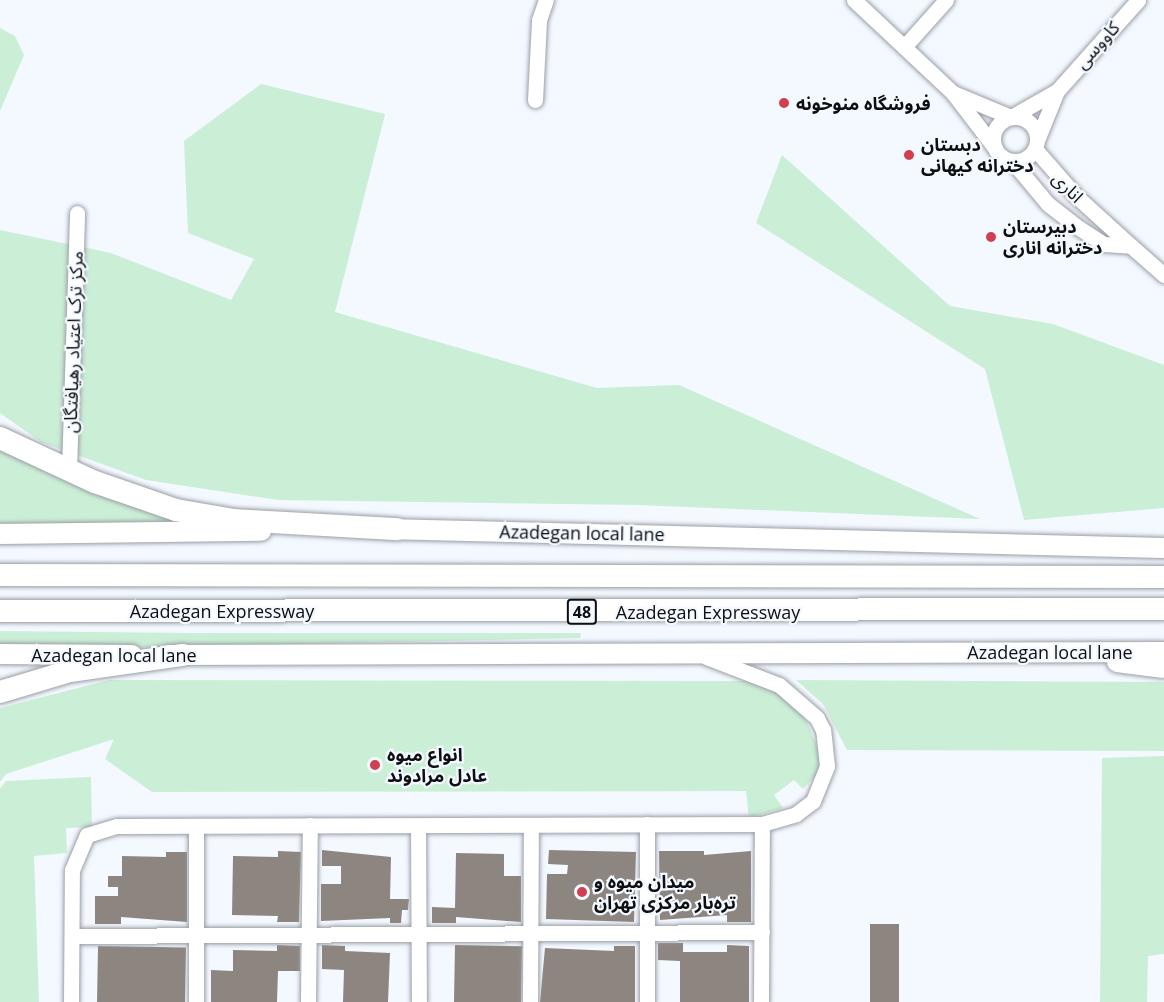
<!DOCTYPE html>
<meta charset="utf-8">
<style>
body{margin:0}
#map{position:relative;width:1164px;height:1002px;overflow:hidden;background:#f4f8ff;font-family:"Open Sans","Noto Sans Arabic",sans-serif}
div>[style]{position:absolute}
.green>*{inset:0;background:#cbefd6}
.building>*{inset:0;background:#8d8580;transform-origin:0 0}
.roads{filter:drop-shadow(0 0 2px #9a9fa6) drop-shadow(0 0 2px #9a9fa6)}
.minor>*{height:15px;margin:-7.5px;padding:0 7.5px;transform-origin:7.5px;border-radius:7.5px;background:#fff}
.minor>.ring{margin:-7.5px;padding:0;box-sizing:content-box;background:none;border:15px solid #fff;border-radius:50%}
.major>*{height:20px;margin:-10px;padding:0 10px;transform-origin:10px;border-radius:10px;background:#fff}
.highway>*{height:22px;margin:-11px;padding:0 11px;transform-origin:11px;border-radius:11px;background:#fff}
.dots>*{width:16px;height:16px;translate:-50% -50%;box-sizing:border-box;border:3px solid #f4f8ff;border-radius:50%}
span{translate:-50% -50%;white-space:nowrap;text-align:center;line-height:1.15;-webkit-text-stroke:4.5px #f4f8ff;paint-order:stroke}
.shield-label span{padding:2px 4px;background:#f4f8ff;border:2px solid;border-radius:4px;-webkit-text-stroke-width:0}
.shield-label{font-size:16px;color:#0d0f12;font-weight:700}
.street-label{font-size:18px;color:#0d0f12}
.poi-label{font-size:18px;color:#0d0f12;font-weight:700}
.left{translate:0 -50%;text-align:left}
</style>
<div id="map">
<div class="green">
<div style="clip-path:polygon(0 28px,15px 36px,24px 55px,0 111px)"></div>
<div style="clip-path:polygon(261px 84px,385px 114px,335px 312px,597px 388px,679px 385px,980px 519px,639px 505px,278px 500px,146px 480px,41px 442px,0 413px,0 230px,111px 253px,231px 300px,254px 259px,188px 233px,184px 141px)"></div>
<div style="clip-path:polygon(782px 155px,950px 306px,1053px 324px,1164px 365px,1164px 508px,1024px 520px,985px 369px,756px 223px)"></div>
<div style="clip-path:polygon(0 445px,132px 506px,180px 524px,0 523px)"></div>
<div style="clip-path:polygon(0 631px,190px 633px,581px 633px,580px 638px,167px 647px,0 646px)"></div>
<div style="clip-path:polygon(109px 680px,745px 681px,787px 697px,807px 722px,821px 757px,817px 774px,803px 789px,794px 780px,774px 795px,783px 808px,749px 818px,746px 791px,152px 792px,105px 759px,114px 739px,6px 774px,0 782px,0 708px)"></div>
<div style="clip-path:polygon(796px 680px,1164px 682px,1164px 751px,847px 750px,823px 704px)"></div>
<div style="clip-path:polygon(1164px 756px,1164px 954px,1148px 956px,1147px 1002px,1100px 1002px,1102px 758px)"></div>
<div style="clip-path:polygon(91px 777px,92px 827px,66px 828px,67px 853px,34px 856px,39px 1002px,0 1002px,0 789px,6px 781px)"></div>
</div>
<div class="building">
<div style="clip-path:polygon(322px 850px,391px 857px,390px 899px,409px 899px,408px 910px,402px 910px,401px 923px,390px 923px,390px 918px,321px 921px,321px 884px,341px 884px,341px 866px,322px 866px)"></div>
<div style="clip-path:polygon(549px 850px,636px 852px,634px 922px,546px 919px,547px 874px,567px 874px,568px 865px,548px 864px)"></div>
<div style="clip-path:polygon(278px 851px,301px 852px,299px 922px,277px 922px,278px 916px,232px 915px,233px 856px,278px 857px)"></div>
<div style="clip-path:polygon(659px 851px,704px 851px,704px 855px,751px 851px,751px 922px,727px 922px,727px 915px,660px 920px)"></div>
<div style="clip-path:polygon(166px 852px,187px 852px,187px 922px,121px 917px,121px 924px,95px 924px,95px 896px,118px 896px,118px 887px,108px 887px,108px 876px,122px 876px,122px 856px,166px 857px)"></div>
<div style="clip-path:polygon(456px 853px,504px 854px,504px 876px,521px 876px,521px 922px,456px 917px,456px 923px,432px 923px,432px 907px,455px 908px)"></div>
<div style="left:899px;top:924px;width:78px;height:29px;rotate:90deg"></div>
<div style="clip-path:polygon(658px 943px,683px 943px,683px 952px,727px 952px,727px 945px,749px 946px,749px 1002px,680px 1002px,680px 961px,658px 960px)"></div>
<div style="clip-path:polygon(277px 945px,300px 946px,300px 971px,278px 971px,277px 1002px,211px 1002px,211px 970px,233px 971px,233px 950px,277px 951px)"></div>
<div style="clip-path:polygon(322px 945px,345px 946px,345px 951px,390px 953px,388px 1002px,343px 1002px,344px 970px,322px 969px)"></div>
<div style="left:455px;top:945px;width:67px;height:57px;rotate:1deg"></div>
<div style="left:98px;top:946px;width:88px;height:56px;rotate:1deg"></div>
<div style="clip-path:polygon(614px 946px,635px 946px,635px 1002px,540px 1002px,545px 948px,614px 951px)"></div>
</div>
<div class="roads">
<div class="minor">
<div style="left:854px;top:0;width:136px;rotate:43.2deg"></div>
<div style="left:904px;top:47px;width:63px;rotate:-48.2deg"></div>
<div style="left:1057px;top:91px;width:122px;rotate:-48.3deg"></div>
<div style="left:535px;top:100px;width:80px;rotate:-87.1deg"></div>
<div style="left:539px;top:20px;width:21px;rotate:-71deg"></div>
<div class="ring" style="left:993px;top:117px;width:29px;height:29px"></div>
<div style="left:995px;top:148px;width:69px;rotate:-127.4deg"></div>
<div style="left:953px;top:93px;width:63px;rotate:22.5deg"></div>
<div style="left:1011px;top:117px;width:53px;rotate:-29.5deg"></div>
<div style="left:1057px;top:91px;width:51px;rotate:112deg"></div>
<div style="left:1012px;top:161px;width:56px;rotate:50.1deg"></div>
<div style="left:1048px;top:204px;width:36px;rotate:38deg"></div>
<div style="left:1076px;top:226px;width:33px;rotate:33deg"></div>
<div style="left:1104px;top:244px;width:27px;rotate:4deg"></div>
<div style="left:1131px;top:246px;width:74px;rotate:-137.7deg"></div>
<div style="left:1076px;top:196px;width:62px;rotate:-131.1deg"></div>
<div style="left:1131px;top:246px;width:44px;rotate:41.3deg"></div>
<div style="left:69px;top:471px;width:258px;rotate:-88.2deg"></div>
<div style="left:418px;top:826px;width:176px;rotate:89.7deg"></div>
<div style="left:72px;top:936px;width:690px;rotate:-0.33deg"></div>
<div style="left:71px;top:1002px;width:132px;rotate:-89.6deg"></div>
<div style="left:72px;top:870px;width:38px;rotate:-67deg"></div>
<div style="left:87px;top:835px;width:31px;rotate:-17deg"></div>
<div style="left:117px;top:826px;width:645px;rotate:-0.18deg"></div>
<div style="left:762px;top:824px;width:35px;rotate:-16deg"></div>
<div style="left:796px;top:814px;width:21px;rotate:-37deg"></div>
<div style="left:813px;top:801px;width:38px;rotate:-68deg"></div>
<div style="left:827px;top:766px;width:36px;rotate:-96deg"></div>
<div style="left:823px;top:730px;width:13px;rotate:-117deg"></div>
<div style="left:817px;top:718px;width:50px;rotate:-139deg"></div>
<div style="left:779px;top:685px;width:78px;rotate:-159deg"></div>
<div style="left:196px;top:1002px;width:176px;rotate:-90deg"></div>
<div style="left:308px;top:1002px;width:177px;rotate:-89.4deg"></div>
<div style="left:530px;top:1002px;width:177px;rotate:-89.7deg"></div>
<div style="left:647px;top:1002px;width:178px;rotate:-90deg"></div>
<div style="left:761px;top:1002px;width:178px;rotate:-89.7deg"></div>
</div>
<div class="major">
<div style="left:384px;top:529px;width:780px;rotate:1.4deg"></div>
<div style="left:0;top:534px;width:261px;rotate:-0.7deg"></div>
<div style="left:0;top:654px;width:132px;rotate:0.4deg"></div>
<div style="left:168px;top:655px;width:996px;rotate:-0.17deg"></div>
<div style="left:1117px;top:662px;width:47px;rotate:7.3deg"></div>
</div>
<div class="highway">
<div style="left:0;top:438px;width:105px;rotate:24.9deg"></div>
<div style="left:95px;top:482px;width:86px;rotate:19.1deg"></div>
<div style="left:176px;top:510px;width:59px;rotate:9.8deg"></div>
<div style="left:234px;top:520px;width:163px;rotate:3.2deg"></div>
<div style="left:0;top:575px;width:1164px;rotate:0.1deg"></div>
<div style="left:0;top:611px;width:1164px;rotate:-0.1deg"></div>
<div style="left:0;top:692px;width:73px;rotate:-16.7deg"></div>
<div style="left:70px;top:671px;width:114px;rotate:-8.1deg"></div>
</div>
</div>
<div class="dots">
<div style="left:784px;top:103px;background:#d0404e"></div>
<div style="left:909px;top:155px;background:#d0404e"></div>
<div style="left:991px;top:237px;background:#d0404e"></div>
<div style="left:375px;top:765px;background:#d0404e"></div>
<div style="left:582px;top:892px;background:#d0404e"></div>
</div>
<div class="shield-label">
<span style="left:582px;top:612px">48</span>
</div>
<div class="street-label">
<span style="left:1097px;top:45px;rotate:-48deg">کاووسی</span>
<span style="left:1068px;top:187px;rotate:45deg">اناری</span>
<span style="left:73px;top:342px;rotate:-88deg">مرکز ترک اعتیاد رهیافتگان</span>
<span style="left:582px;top:533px;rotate:1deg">Azadegan local lane</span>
<span style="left:222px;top:611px">Azadegan Expressway</span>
<span style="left:708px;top:612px">Azadegan Expressway</span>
<span style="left:1050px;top:652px">Azadegan local lane</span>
<span style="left:114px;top:655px">Azadegan local lane</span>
</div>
<div class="poi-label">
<span class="left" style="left:796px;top:103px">فروشگاه منوخونه</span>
<span class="left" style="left:921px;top:155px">دبستان<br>دخترانه کیهانی</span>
<span class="left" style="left:1003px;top:237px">دبیرستان<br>دخترانه اناری</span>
<span class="left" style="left:387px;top:765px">انواع میوه<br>عادل مرادوند</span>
<span class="left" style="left:594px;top:892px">میدان میوه و<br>تره‌بار مرکزی تهران</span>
</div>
</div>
